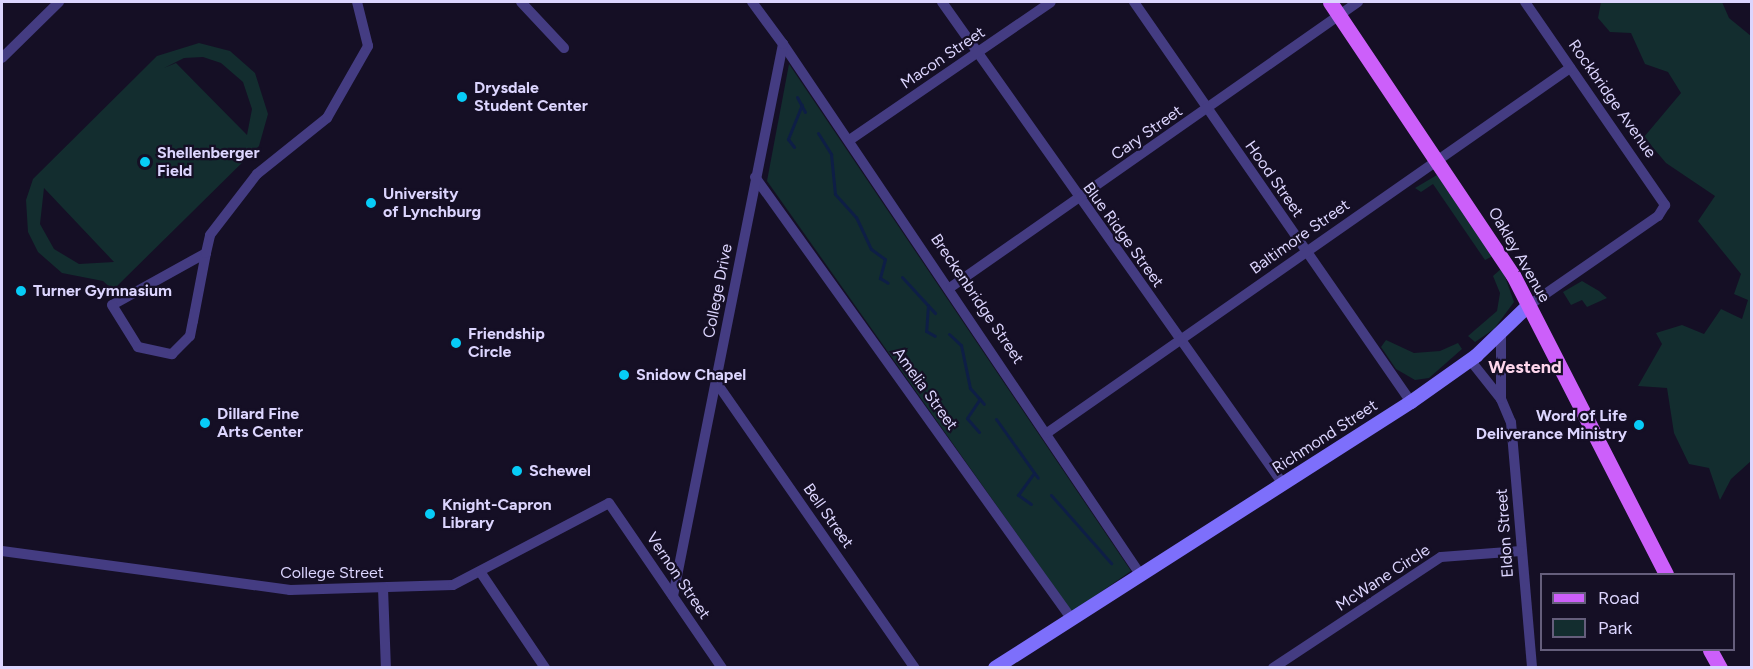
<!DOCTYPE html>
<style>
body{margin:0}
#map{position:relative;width:1753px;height:669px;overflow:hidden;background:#150f25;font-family:Figtree,sans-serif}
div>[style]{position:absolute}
.green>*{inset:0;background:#132d2f}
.stream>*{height:3px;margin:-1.5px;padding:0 1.5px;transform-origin:1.5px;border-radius:1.5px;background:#0e1e46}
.street>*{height:10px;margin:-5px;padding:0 5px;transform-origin:5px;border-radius:5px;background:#443c82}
.secondary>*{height:14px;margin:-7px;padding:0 7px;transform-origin:7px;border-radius:7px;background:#7d6ffb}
.primary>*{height:15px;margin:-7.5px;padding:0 7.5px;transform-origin:7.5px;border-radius:7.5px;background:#cc5ffa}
.dots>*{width:16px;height:16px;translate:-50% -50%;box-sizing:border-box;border:3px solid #150f25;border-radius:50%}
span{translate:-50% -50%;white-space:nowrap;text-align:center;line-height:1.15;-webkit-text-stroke:4.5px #150f25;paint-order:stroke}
.street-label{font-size:16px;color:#dcd5fe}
.poi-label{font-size:16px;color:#dcd5fe;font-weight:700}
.left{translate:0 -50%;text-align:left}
.right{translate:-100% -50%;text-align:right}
.neighbourhood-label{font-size:18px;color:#fed6ec;font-weight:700}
.frame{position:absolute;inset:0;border:3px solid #dcd5fe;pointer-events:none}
.legend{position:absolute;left:1540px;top:573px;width:195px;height:78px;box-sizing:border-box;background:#150f25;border:2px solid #655e7c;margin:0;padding:8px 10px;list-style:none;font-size:18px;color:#dcd5fe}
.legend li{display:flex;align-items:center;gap:12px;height:30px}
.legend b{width:30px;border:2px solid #655e7c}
</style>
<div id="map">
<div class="green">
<div style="clip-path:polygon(1601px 2px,1722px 2px,1729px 18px,1751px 36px,1751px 461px,1731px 479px,1720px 500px,1709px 468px,1689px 464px,1674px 433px,1667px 388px,1638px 386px,1662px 344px,1656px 333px,1682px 325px,1704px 334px,1721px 309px,1742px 319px,1748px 300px,1734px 294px,1741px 274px,1698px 221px,1715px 196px,1666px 163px,1644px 137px,1681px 93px,1668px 72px,1645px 64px,1631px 33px,1610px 32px,1598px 18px)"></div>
<div style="clip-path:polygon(evenodd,199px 43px,230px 51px,255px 73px,268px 114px,259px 146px,113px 290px,103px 281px,62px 273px,38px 252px,28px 232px,26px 200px,33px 179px,157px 56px,199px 43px,203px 57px,221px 63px,243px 82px,252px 109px,247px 135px,176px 63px,164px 68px,184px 58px,203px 57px,199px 43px,44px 188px,114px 262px,79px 264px,54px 249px,40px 224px,44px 188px)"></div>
<div style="clip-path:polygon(789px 64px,1131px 571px,1072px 612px,767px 181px)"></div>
<div style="clip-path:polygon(1437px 175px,1495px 255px,1485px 260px,1433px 184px,1421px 192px,1415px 188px)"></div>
<div style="clip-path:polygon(1502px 268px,1514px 302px,1494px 329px,1475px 342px,1468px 336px,1497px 311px,1500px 293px,1493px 276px)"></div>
<div style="clip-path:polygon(1582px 281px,1599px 291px,1607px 298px,1587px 307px,1582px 300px,1571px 305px,1563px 292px)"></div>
<div style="clip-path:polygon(1386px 340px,1414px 353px,1440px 351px,1458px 343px,1462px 349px,1429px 378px,1415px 380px,1396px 369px,1381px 347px)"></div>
</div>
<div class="stream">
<div style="left:797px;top:97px;width:17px;rotate:62deg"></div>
<div style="left:818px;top:133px;width:25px;rotate:58deg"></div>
<div style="left:831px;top:154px;width:40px;rotate:84.3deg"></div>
<div style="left:835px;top:194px;width:31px;rotate:48deg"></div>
<div style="left:856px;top:217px;width:35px;rotate:65deg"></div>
<div style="left:871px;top:249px;width:17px;rotate:36deg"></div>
<div style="left:885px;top:259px;width:20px;rotate:105deg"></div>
<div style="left:880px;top:278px;width:9px;rotate:32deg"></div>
<div style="left:794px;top:147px;width:10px;rotate:-127deg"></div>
<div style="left:788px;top:139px;width:37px;rotate:-68deg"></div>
<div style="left:902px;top:277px;width:49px;rotate:47.5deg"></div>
<div style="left:928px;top:305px;width:26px;rotate:94deg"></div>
<div style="left:926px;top:331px;width:10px;rotate:29deg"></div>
<div style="left:949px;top:334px;width:16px;rotate:43deg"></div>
<div style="left:961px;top:345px;width:44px;rotate:78.2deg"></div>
<div style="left:970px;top:388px;width:21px;rotate:49deg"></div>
<div style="left:996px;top:419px;width:72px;rotate:54.6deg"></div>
<div style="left:979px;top:432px;width:18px;rotate:-131deg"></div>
<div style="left:967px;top:418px;width:23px;rotate:-56deg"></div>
<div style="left:1051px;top:495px;width:91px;rotate:48.6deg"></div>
<div style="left:1031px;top:504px;width:16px;rotate:-145deg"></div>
<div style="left:1018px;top:495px;width:27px;rotate:-54deg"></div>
</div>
<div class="street">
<div style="left:521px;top:2px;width:63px;rotate:46.9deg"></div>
<div style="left:942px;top:2px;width:590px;rotate:54.72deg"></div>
<div style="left:1134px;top:2px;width:487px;rotate:55.3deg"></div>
<div style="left:1525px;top:2px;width:247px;rotate:55.4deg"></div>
<div style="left:1665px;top:205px;width:13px;rotate:122deg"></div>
<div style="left:1658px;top:216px;width:158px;rotate:145.3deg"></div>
<div style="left:783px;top:44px;width:639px;rotate:56.04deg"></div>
<div style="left:2px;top:58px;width:80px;rotate:-44.5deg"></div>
<div style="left:851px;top:139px;width:242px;rotate:-34.4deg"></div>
<div style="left:755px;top:177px;width:543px;rotate:54.38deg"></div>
<div style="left:206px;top:253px;width:107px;rotate:151deg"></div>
<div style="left:112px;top:305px;width:49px;rotate:58.2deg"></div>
<div style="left:138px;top:347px;width:35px;rotate:12deg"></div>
<div style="left:172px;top:354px;width:25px;rotate:-45deg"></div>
<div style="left:190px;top:336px;width:15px;rotate:-79deg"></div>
<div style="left:193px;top:321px;width:69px;rotate:-79.2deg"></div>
<div style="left:206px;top:253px;width:18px;rotate:-77deg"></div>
<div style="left:210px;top:235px;width:77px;rotate:-52.4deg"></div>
<div style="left:257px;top:174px;width:90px;rotate:-38.7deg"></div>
<div style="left:327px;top:118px;width:83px;rotate:-60.3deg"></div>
<div style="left:368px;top:46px;width:45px;rotate:-104deg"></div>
<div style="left:951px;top:287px;width:497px;rotate:-35deg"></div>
<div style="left:1470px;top:360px;width:50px;rotate:51.5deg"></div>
<div style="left:1501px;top:399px;width:25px;rotate:67deg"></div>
<div style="left:1511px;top:422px;width:247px;rotate:85.1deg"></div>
<div style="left:716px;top:382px;width:348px;rotate:55.2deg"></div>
<div style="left:1501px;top:399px;width:66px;rotate:-90deg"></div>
<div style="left:1047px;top:433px;width:638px;rotate:-34.91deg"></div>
<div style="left:2px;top:551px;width:291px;rotate:7.7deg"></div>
<div style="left:290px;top:590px;width:163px;rotate:-1.8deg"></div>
<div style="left:453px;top:585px;width:176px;rotate:-27.7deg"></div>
<div style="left:609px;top:503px;width:200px;rotate:55.6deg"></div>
<div style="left:481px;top:573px;width:115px;rotate:56deg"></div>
<div style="left:383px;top:588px;width:80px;rotate:87.9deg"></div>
<div style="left:673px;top:596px;width:563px;rotate:-78.73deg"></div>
<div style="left:783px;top:44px;width:52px;rotate:-126.4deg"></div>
<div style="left:1273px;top:668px;width:201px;rotate:-33.5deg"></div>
<div style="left:1441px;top:557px;width:80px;rotate:-4.3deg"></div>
</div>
<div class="secondary">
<div style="left:995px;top:668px;width:494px;rotate:-32.6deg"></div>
<div style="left:1411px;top:402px;width:80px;rotate:-35.3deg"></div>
<div style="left:1476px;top:356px;width:72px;rotate:-43.9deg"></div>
</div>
<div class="primary">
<div style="left:1330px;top:2px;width:329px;rotate:56.2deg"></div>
<div style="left:1513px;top:275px;width:336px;rotate:62.9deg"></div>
<div style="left:1710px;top:650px;width:21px;rotate:61deg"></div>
</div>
<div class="dots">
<div style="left:462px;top:97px;background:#07ccf7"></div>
<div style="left:145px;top:162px;background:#07ccf7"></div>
<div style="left:371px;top:203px;background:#07ccf7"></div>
<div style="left:21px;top:291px;background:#07ccf7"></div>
<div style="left:456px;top:343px;background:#07ccf7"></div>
<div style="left:624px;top:375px;background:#07ccf7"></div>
<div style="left:205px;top:423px;background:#07ccf7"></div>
<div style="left:1639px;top:425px;background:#07ccf7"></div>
<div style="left:517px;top:471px;background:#07ccf7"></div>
<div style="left:430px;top:514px;background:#07ccf7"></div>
</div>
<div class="street-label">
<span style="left:943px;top:58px;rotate:-34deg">Macon Street</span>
<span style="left:1612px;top:99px;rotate:55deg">Rockbridge Avenue</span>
<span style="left:1147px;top:133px;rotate:-35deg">Cary Street</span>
<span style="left:1274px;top:179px;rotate:55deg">Hood Street</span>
<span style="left:1123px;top:235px;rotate:54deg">Blue Ridge Street</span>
<span style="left:1300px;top:237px;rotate:-35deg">Baltimore Street</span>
<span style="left:1519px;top:255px;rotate:60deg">Oakley Avenue</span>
<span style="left:718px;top:291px;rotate:-79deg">College Drive</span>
<span style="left:977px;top:299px;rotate:56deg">Breckenbridge Street</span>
<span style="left:925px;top:389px;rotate:54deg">Amelia Street</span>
<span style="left:1325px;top:437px;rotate:-33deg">Richmond Street</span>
<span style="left:828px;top:516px;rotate:55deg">Bell Street</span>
<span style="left:1505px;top:533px;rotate:-94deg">Eldon Street</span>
<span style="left:332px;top:573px">College Street</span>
<span style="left:678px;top:576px;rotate:56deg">Vernon Street</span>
<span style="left:1383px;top:578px;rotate:-33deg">McWane Circle</span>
</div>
<div class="poi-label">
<span class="left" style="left:474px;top:97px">Drysdale<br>Student Center</span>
<span class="left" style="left:157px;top:162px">Shellenberger<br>Field</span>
<span class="left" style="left:383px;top:203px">University<br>of Lynchburg</span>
<span class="left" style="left:33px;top:291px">Turner Gymnasium</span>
<span class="left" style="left:468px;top:343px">Friendship<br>Circle</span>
<span class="left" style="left:636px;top:375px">Snidow Chapel</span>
<span class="left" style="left:217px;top:423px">Dillard Fine<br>Arts Center</span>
<span class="right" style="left:1627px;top:425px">Word of Life<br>Deliverance Ministry</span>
<span class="left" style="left:529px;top:471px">Schewel</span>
<span class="left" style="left:442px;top:514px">Knight-Capron<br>Library</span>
</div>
<div class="neighbourhood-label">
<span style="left:1525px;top:367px">Westend</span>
</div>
<div class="frame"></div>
<ul class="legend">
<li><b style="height:8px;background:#cc5ffa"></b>Road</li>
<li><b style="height:16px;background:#132d2f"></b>Park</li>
</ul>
</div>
